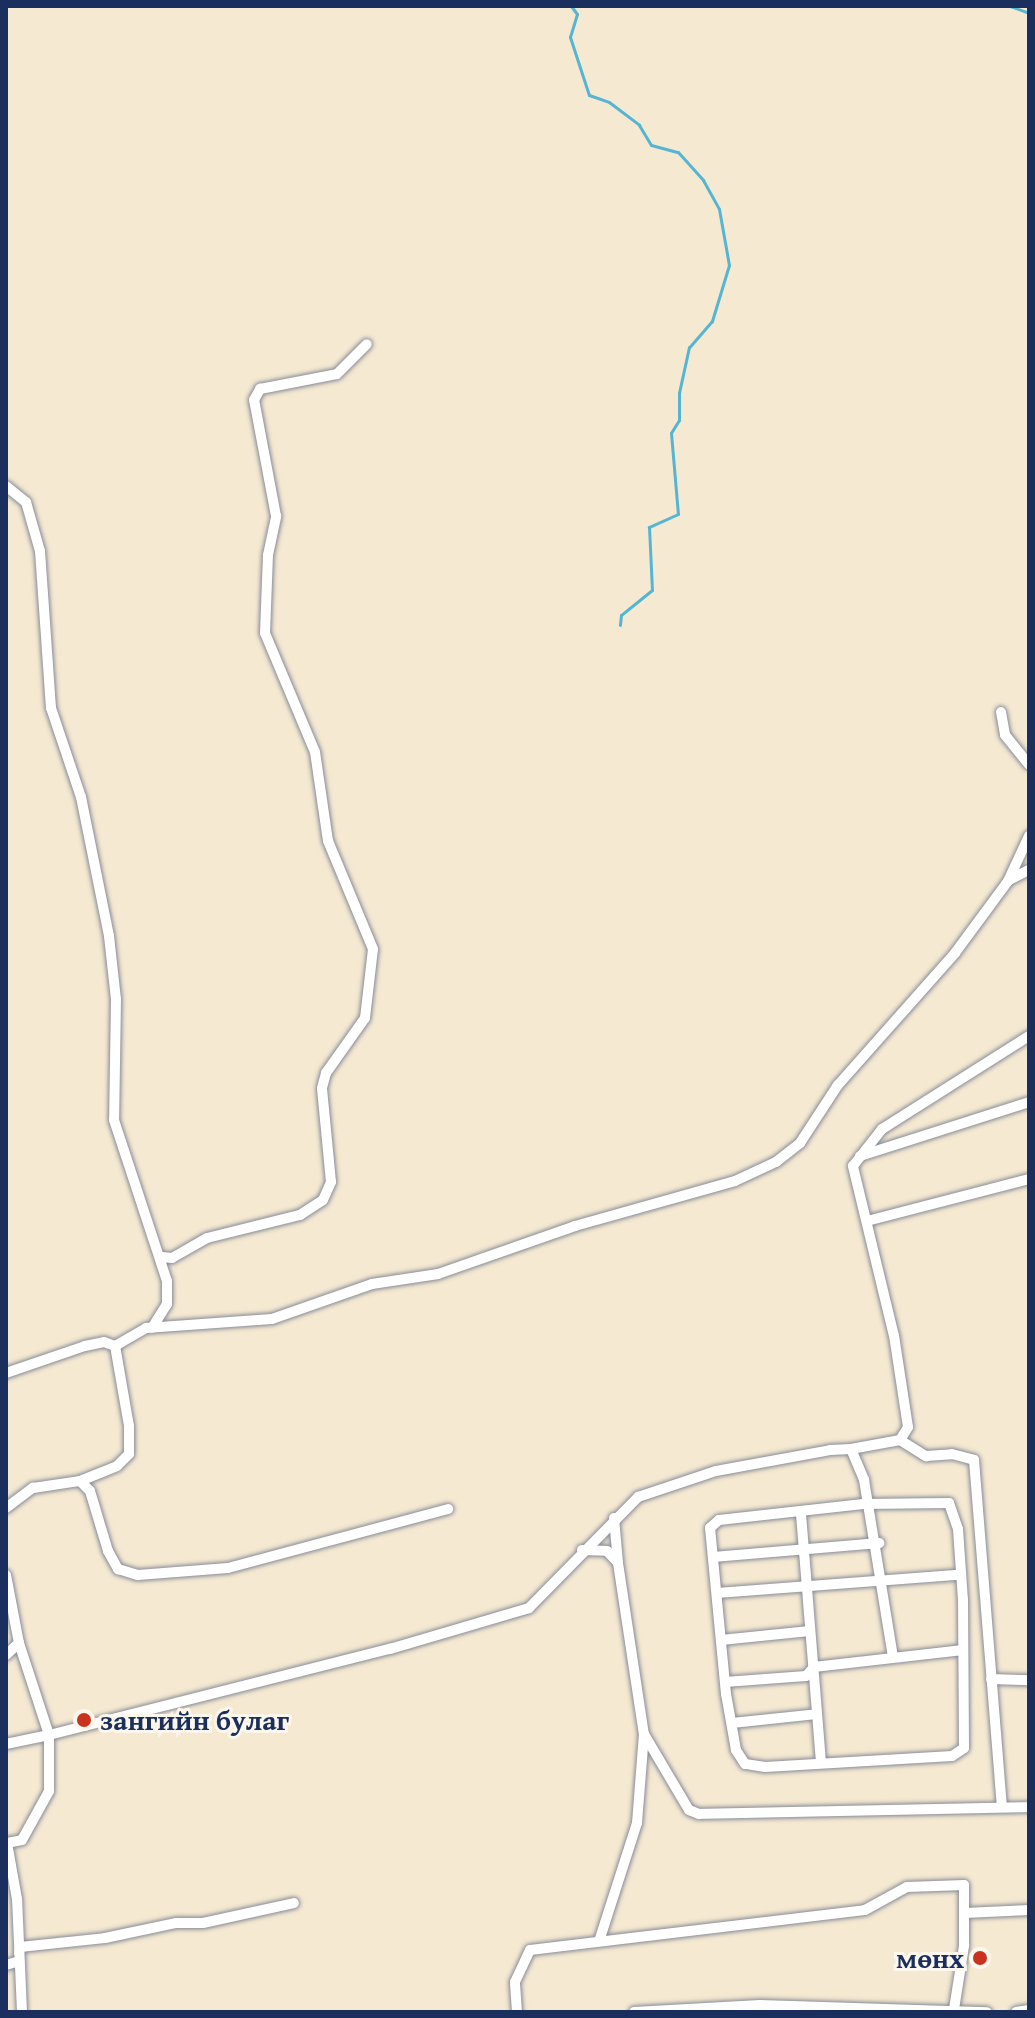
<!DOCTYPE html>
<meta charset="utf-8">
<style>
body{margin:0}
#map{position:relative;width:1035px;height:2018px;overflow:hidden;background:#f5e9d2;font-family:"Gentium Book Plus",serif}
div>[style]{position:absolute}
.stream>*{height:3px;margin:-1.5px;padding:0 1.5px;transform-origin:1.5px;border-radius:1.5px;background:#55b5d3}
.roads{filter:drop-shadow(0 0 2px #888c98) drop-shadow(0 0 2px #888c98)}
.street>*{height:10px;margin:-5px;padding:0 5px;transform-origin:5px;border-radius:5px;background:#fff}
.dots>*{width:22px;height:22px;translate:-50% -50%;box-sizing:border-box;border:4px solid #fbf7ec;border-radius:50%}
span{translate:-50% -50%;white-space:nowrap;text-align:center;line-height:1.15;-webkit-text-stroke:6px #fbf7ec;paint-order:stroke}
.poi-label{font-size:28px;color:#1b2f5e;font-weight:700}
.left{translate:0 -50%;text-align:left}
.right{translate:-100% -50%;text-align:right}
.frame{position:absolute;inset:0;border:8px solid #1b2f5e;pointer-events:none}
</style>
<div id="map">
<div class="stream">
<div style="left:571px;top:6px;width:10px;rotate:53deg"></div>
<div style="left:577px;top:14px;width:24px;rotate:107deg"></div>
<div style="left:570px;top:37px;width:61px;rotate:71.9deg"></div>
<div style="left:589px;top:95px;width:21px;rotate:19deg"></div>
<div style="left:609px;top:102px;width:38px;rotate:37deg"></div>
<div style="left:639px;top:125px;width:23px;rotate:59deg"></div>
<div style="left:651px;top:145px;width:28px;rotate:15deg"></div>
<div style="left:678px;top:152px;width:38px;rotate:48deg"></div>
<div style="left:703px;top:180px;width:33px;rotate:61deg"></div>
<div style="left:719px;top:209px;width:57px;rotate:79.9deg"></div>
<div style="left:729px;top:265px;width:59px;rotate:106.9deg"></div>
<div style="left:712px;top:321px;width:35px;rotate:131deg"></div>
<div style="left:689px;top:347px;width:47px;rotate:102.3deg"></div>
<div style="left:679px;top:393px;width:27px;rotate:90deg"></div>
<div style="left:679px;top:420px;width:15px;rotate:122deg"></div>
<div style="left:671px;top:433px;width:81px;rotate:85.1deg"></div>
<div style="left:678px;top:514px;width:32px;rotate:156deg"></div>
<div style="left:649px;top:527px;width:63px;rotate:87.3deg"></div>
<div style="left:652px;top:590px;width:40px;rotate:141deg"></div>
<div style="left:621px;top:615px;width:10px;rotate:96deg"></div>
<div style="left:1010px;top:6px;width:20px;rotate:20deg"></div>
</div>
<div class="roads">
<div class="street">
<div style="left:6px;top:486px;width:26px;rotate:39deg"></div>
<div style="left:26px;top:502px;width:51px;rotate:74.1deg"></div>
<div style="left:40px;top:551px;width:157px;rotate:86deg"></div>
<div style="left:51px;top:708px;width:94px;rotate:71.4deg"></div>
<div style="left:81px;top:797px;width:142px;rotate:78.6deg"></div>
<div style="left:109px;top:936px;width:63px;rotate:83.7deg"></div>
<div style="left:116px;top:999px;width:121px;rotate:90.9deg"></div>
<div style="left:114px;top:1120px;width:169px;rotate:71.8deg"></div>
<div style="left:167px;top:1281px;width:23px;rotate:90deg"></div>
<div style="left:167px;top:1304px;width:28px;rotate:122deg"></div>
<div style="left:1001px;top:712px;width:23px;rotate:80deg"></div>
<div style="left:1005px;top:735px;width:38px;rotate:51deg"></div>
<div style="left:1009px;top:880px;width:22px;rotate:-27deg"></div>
<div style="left:860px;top:1156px;width:177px;rotate:-17.7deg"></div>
<div style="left:867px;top:1221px;width:167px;rotate:-14.5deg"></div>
<div style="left:162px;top:1257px;width:10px;rotate:6deg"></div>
<div style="left:172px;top:1258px;width:40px;rotate:-29.7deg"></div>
<div style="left:207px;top:1238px;width:96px;rotate:-13.9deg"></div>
<div style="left:300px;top:1215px;width:27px;rotate:-33deg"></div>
<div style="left:323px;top:1200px;width:20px;rotate:-66deg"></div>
<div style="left:331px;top:1182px;width:94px;rotate:-95.5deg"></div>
<div style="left:322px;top:1088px;width:16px;rotate:-75deg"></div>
<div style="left:326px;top:1073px;width:67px;rotate:-54.7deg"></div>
<div style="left:365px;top:1018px;width:69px;rotate:-83.4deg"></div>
<div style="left:373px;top:949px;width:117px;rotate:-112.6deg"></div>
<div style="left:328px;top:841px;width:90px;rotate:-98.3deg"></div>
<div style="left:315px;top:752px;width:129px;rotate:-112.8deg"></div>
<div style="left:265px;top:633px;width:78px;rotate:-87.8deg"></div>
<div style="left:268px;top:555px;width:40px;rotate:-78deg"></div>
<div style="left:276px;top:516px;width:118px;rotate:-100.7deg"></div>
<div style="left:254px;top:400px;width:13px;rotate:-61deg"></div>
<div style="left:260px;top:389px;width:78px;rotate:-11deg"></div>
<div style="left:337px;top:374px;width:42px;rotate:-45deg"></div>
<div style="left:115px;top:1346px;width:36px;rotate:-30deg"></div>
<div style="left:146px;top:1328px;width:126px;rotate:-4.1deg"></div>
<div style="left:272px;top:1319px;width:106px;rotate:-19.3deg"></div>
<div style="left:372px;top:1284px;width:67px;rotate:-8.6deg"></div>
<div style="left:438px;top:1274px;width:145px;rotate:-19.3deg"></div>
<div style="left:575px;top:1226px;width:166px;rotate:-15.7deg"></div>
<div style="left:735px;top:1181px;width:45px;rotate:-24.9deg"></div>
<div style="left:776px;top:1162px;width:31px;rotate:-38deg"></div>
<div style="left:800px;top:1143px;width:69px;rotate:-56.8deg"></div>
<div style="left:838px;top:1085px;width:176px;rotate:-48.4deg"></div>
<div style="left:955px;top:953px;width:89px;rotate:-53.6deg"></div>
<div style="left:1008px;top:881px;width:50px;rotate:-65deg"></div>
<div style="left:6px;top:1373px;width:83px;rotate:-18.9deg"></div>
<div style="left:85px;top:1346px;width:19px;rotate:-12deg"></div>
<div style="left:104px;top:1342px;width:12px;rotate:20deg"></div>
<div style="left:900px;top:1440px;width:31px;rotate:32deg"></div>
<div style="left:926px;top:1456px;width:26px;rotate:-4deg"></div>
<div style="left:952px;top:1454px;width:23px;rotate:15deg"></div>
<div style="left:974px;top:1460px;width:347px;rotate:85.4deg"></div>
<div style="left:851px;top:1449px;width:50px;rotate:-10.4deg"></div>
<div style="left:900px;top:1440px;width:15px;rotate:-58deg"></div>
<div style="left:908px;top:1427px;width:92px;rotate:-98.7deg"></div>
<div style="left:894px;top:1336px;width:175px;rotate:-103.6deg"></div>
<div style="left:853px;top:1166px;width:47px;rotate:-51.9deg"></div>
<div style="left:882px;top:1129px;width:174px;rotate:-32.3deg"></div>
<div style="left:80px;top:1481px;width:14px;rotate:45deg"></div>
<div style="left:90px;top:1491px;width:63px;rotate:73.3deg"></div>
<div style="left:108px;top:1551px;width:21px;rotate:61deg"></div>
<div style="left:118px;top:1569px;width:21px;rotate:17deg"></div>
<div style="left:138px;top:1575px;width:90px;rotate:-4.4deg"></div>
<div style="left:228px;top:1568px;width:228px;rotate:-15deg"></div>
<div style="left:949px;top:1503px;width:28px;rotate:71deg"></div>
<div style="left:958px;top:1529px;width:71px;rotate:86deg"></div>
<div style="left:963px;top:1600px;width:148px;rotate:89.6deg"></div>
<div style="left:964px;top:1748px;width:14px;rotate:146deg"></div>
<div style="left:952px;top:1756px;width:187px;rotate:176.6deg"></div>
<div style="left:765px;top:1767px;width:20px;rotate:-171deg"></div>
<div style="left:745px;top:1764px;width:17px;rotate:-123deg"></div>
<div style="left:736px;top:1750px;width:57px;rotate:-100.1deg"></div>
<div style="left:726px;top:1694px;width:167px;rotate:-95.5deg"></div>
<div style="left:710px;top:1528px;width:12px;rotate:-42deg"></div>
<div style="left:719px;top:1520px;width:145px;rotate:-6.3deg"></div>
<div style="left:863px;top:1504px;width:86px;rotate:-0.7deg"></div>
<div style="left:6px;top:1508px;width:34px;rotate:-37deg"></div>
<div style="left:33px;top:1488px;width:48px;rotate:-8.5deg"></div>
<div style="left:80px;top:1481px;width:40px;rotate:-22deg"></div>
<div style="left:117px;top:1466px;width:17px;rotate:-45deg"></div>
<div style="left:129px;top:1454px;width:28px;rotate:-90deg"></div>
<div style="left:129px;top:1426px;width:81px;rotate:-99.9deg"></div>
<div style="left:801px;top:1514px;width:249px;rotate:85.4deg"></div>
<div style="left:614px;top:1518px;width:45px;rotate:84.9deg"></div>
<div style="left:582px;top:1550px;width:25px;rotate:2deg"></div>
<div style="left:607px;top:1551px;width:16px;rotate:47deg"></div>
<div style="left:618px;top:1563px;width:173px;rotate:81.4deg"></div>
<div style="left:644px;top:1734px;width:89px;rotate:94.5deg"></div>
<div style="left:637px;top:1823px;width:121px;rotate:107.8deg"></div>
<div style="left:713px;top:1557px;width:167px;rotate:-4.8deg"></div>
<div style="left:6px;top:1575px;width:69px;rotate:79.2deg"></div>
<div style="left:19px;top:1643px;width:97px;rotate:71.9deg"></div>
<div style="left:49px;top:1735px;width:44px;rotate:168.2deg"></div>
<div style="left:717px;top:1593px;width:242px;rotate:-4.3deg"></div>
<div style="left:721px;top:1640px;width:89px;rotate:-5.8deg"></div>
<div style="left:6px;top:1655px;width:18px;rotate:-43deg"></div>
<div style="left:991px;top:1679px;width:38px;rotate:2deg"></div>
<div style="left:725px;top:1682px;width:81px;rotate:-4.2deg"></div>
<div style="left:806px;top:1676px;width:12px;rotate:-48deg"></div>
<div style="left:814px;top:1667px;width:150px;rotate:-6.5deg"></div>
<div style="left:732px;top:1723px;width:85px;rotate:-6deg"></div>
<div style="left:644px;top:1734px;width:88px;rotate:59.4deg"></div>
<div style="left:689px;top:1810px;width:11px;rotate:22deg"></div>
<div style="left:699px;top:1814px;width:330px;rotate:-1.2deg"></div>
<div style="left:965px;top:1913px;width:64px;rotate:-2.7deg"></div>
<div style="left:19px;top:1953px;width:6px;rotate:-81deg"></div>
<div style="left:20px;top:1947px;width:85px;rotate:-6deg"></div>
<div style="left:105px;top:1938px;width:73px;rotate:-11.9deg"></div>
<div style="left:176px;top:1923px;width:27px"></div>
<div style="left:203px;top:1923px;width:93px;rotate:-12.4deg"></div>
<div style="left:6px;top:1965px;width:14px;rotate:-17deg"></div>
<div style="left:22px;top:2012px;width:113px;rotate:-92.5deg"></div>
<div style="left:17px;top:1899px;width:57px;rotate:-100.1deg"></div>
<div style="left:7px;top:1843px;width:15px;rotate:-11deg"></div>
<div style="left:22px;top:1840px;width:56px;rotate:-61.1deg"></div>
<div style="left:49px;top:1791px;width:56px;rotate:-90deg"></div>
<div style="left:49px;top:1735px;width:352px;rotate:-14.2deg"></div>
<div style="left:390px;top:1649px;width:145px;rotate:-16.4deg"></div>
<div style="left:529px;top:1608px;width:156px;rotate:-45.5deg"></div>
<div style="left:638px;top:1497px;width:82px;rotate:-18.4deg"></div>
<div style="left:716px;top:1471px;width:116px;rotate:-10.4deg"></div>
<div style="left:830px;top:1450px;width:21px;rotate:-3deg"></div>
<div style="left:851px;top:1449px;width:34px;rotate:67deg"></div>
<div style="left:864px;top:1480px;width:179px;rotate:80.7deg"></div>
<div style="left:517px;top:2012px;width:30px;rotate:-94deg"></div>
<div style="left:515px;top:1982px;width:35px;rotate:-65deg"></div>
<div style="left:530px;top:1950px;width:337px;rotate:-6.8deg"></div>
<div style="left:865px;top:1910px;width:48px;rotate:-28.7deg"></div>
<div style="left:907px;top:1887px;width:57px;rotate:-2deg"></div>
<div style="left:964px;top:1885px;width:61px;rotate:90deg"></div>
<div style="left:964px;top:1946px;width:64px;rotate:99deg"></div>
<div style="left:634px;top:2012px;width:126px;rotate:-3.2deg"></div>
<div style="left:760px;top:2005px;width:227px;rotate:1.8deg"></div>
<div style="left:1016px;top:2012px;width:13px;rotate:-9deg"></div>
</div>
</div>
<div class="dots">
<div style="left:84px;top:1720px;background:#c8321e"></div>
<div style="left:980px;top:1958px;background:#c8321e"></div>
</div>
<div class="poi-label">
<span class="left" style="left:100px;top:1720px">зангийн булаг</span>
<span class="right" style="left:964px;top:1958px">мөнх</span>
</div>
<div class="frame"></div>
</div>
